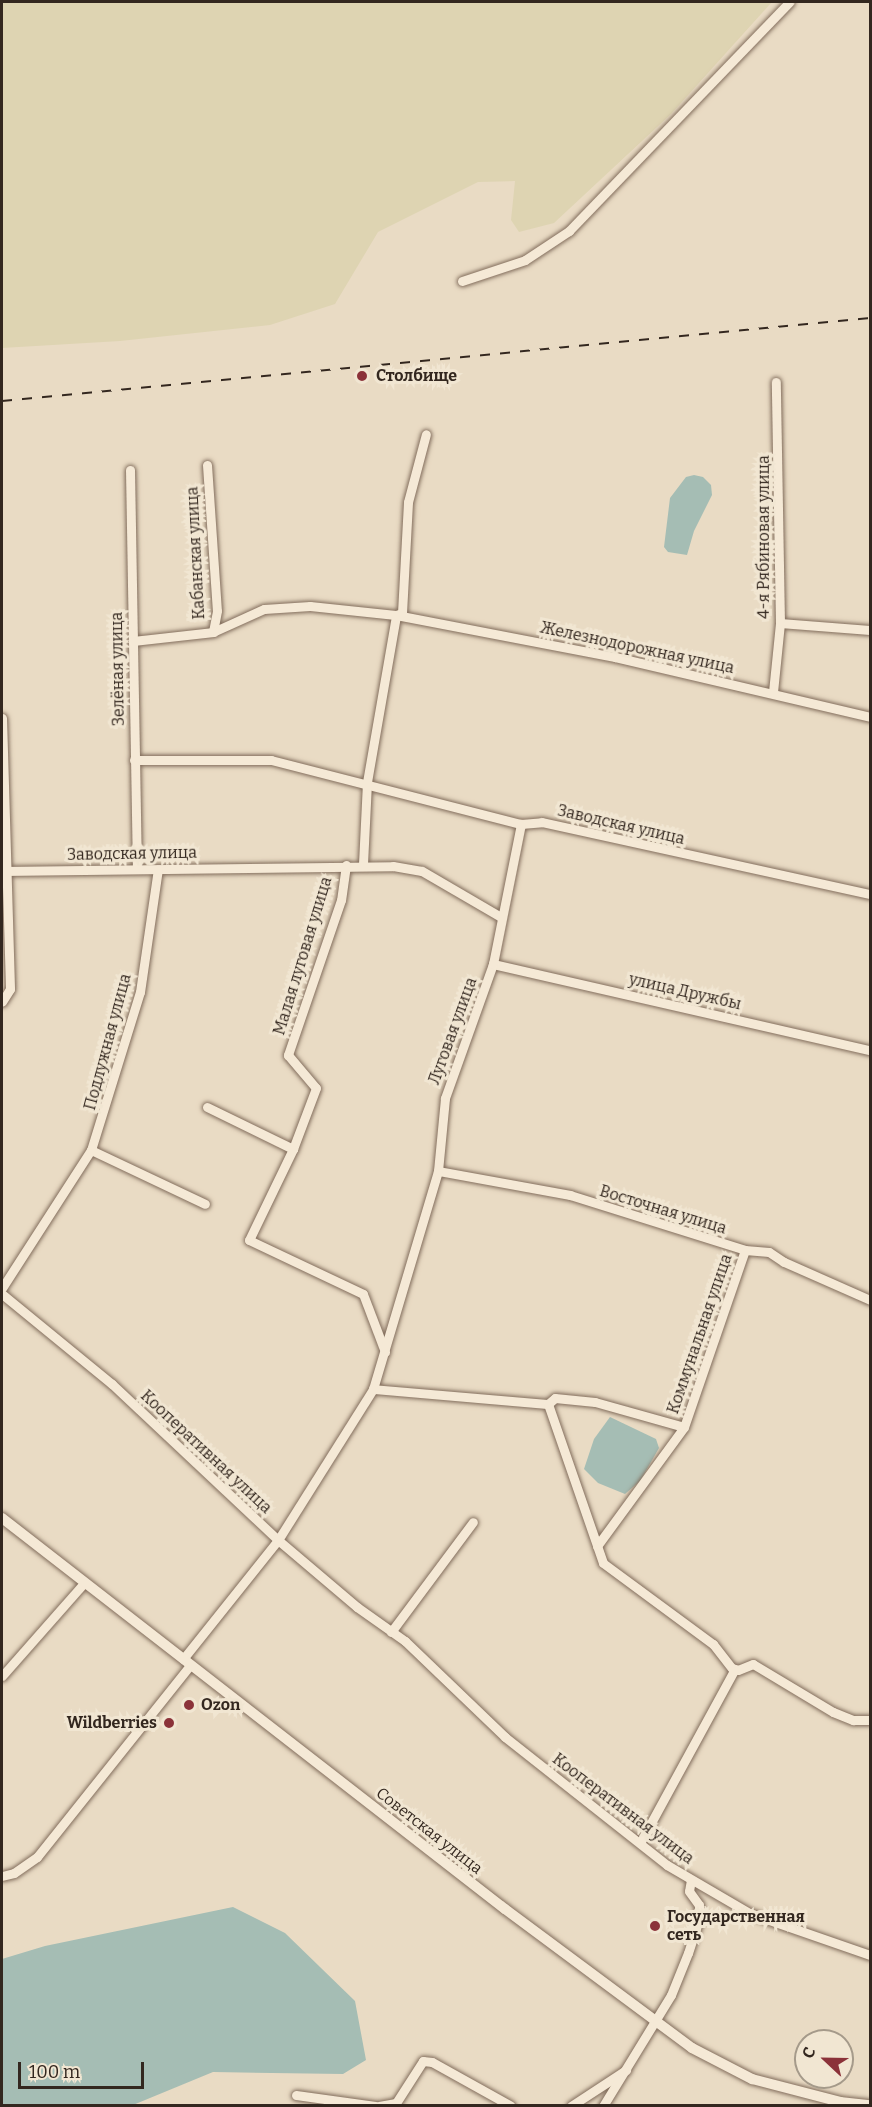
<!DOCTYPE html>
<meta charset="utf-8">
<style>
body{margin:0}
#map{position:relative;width:872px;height:2107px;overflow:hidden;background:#e9dbc4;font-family:Bitter,serif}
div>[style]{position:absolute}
.farmland>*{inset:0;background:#ded4b2}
.water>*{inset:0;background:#a5bdb4}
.roads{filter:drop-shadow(0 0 2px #826d5c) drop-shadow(0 0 2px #826d5c)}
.minor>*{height:9px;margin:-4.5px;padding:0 4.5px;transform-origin:4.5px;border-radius:4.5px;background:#f5e9d6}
.tertiary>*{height:10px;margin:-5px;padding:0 5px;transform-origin:5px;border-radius:5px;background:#f5e9d6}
.rail>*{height:2px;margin-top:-1px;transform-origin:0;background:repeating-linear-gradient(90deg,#33271f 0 10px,transparent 0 20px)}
.dots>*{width:16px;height:16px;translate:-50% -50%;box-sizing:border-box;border:3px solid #f1e6d2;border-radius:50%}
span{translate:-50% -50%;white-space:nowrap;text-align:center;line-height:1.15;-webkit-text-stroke:6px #f1e6d2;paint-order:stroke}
.poi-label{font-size:16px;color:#33271f;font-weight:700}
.left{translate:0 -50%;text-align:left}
.right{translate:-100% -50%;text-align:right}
.street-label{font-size:16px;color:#33271f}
.frame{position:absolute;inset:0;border:3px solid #33271f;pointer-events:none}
.north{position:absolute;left:794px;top:2029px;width:60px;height:60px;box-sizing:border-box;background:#f1e6d2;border:2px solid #a59a8a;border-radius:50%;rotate:292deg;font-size:16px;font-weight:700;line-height:24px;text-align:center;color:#33271f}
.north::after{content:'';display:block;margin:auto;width:21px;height:27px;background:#8b3239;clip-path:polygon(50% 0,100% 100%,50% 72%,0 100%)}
.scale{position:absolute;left:18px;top:2062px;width:126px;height:27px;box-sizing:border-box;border:3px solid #33271f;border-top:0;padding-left:8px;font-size:18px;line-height:21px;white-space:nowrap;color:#33271f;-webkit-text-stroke:4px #f1e6d2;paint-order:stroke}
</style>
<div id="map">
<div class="farmland">
<div style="clip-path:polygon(2px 2px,772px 2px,671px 114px,554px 223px,519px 232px,511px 220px,515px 181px,478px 182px,378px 232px,335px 304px,270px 325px,120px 341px,2px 348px)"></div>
</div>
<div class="water">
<div style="clip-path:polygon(694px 475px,703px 477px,711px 485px,712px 495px,694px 531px,687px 555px,668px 552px,664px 547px,670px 498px,686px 477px)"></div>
<div style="clip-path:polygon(610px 1417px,656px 1439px,659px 1448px,640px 1481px,625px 1494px,598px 1483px,584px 1469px,594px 1439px)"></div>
<div style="clip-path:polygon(233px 1907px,285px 1933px,355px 2001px,366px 2060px,343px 2074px,213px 2072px,133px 2105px,2px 2105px,2px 1959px,45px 1946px)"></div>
</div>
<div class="roads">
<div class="minor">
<div style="left:462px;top:281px;width:66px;rotate:-18.4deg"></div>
<div style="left:525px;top:260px;width:53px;rotate:-33.4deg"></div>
<div style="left:569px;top:231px;width:318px;rotate:-46.1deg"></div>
<div style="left:207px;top:465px;width:146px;rotate:86.1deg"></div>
<div style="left:217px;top:611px;width:21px;rotate:101deg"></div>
<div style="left:213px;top:632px;width:56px;rotate:-24.3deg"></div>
<div style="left:264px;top:609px;width:46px;rotate:-3.7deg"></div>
<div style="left:310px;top:606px;width:86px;rotate:6deg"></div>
<div style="left:396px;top:615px;width:223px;rotate:10.9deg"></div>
<div style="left:615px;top:657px;width:262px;rotate:13.2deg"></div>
<div style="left:130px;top:470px;width:398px;rotate:89deg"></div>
<div style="left:780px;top:623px;width:90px;rotate:4.4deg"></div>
<div style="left:133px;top:641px;width:81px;rotate:-6.4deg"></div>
<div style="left:773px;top:692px;width:69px;rotate:-84.2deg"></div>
<div style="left:780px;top:623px;width:241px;rotate:-91deg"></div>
<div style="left:2px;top:718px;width:271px;rotate:88.3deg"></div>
<div style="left:10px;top:989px;width:15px;rotate:122deg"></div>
<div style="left:134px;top:760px;width:137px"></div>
<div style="left:271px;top:760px;width:258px;rotate:14.4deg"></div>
<div style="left:521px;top:824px;width:21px;rotate:-5deg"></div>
<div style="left:542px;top:822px;width:336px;rotate:12.4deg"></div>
<div style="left:363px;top:864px;width:82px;rotate:-87.2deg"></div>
<div style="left:367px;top:782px;width:169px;rotate:-80.1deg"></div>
<div style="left:396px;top:615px;width:6px;rotate:-18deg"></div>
<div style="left:402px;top:613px;width:111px;rotate:-86.9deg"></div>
<div style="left:408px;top:502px;width:70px;rotate:-75.2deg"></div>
<div style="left:346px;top:865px;width:35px;rotate:98deg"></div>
<div style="left:341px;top:900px;width:164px;rotate:108.9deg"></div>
<div style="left:288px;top:1055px;width:43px;rotate:49.7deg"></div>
<div style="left:316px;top:1088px;width:65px;rotate:110.7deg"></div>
<div style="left:293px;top:1149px;width:101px;rotate:115.8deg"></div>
<div style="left:249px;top:1240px;width:126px;rotate:25.3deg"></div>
<div style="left:363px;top:1294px;width:62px;rotate:69.2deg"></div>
<div style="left:2px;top:871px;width:391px;rotate:-0.7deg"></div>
<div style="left:393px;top:866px;width:29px;rotate:10deg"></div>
<div style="left:422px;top:871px;width:91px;rotate:30.2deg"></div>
<div style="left:493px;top:964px;width:387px;rotate:12.9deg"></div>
<div style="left:207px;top:1107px;width:96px;rotate:26deg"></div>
<div style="left:91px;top:1150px;width:126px;rotate:25.3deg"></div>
<div style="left:438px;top:1171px;width:134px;rotate:10.3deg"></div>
<div style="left:570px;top:1195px;width:183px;rotate:17.4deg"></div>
<div style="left:745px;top:1250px;width:24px;rotate:5deg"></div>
<div style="left:769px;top:1252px;width:18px;rotate:34deg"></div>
<div style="left:784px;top:1262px;width:94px;rotate:23.8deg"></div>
<div style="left:2px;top:1288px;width:164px;rotate:-57.2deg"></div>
<div style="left:91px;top:1150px;width:165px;rotate:-72.8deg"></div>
<div style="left:140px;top:992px;width:124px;rotate:-81.7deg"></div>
<div style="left:2px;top:1294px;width:142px;rotate:39.3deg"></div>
<div style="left:112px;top:1384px;width:228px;rotate:43.2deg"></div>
<div style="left:278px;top:1540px;width:104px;rotate:40.3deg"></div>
<div style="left:357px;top:1607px;width:59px;rotate:35.3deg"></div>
<div style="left:405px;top:1641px;width:139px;rotate:43.8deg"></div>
<div style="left:505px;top:1737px;width:206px;rotate:38.3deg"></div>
<div style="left:667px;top:1865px;width:95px;rotate:30.3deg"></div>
<div style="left:749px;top:1913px;width:128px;rotate:19.1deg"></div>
<div style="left:373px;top:1389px;width:176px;rotate:4.9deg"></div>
<div style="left:548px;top:1404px;width:168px;rotate:70.9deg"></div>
<div style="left:603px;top:1563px;width:137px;rotate:36.4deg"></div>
<div style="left:713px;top:1644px;width:31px;rotate:52deg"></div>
<div style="left:732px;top:1668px;width:6px;rotate:18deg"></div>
<div style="left:738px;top:1670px;width:16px;rotate:-22deg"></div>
<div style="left:753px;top:1664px;width:93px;rotate:31deg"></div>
<div style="left:833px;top:1712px;width:22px;rotate:22deg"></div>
<div style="left:853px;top:1720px;width:17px"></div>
<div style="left:548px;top:1404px;width:9px;rotate:-41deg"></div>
<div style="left:555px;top:1398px;width:40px;rotate:5.7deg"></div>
<div style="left:595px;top:1402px;width:92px;rotate:15.7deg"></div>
<div style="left:597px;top:1546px;width:147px;rotate:-53.8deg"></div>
<div style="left:684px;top:1427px;width:187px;rotate:-71deg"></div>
<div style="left:391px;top:1632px;width:137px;rotate:-53.3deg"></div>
<div style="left:183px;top:1659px;width:152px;rotate:-51.4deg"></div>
<div style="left:278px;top:1540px;width:178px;rotate:-57.8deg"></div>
<div style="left:373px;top:1389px;width:227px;rotate:-73.4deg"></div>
<div style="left:438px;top:1171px;width:73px;rotate:-84.5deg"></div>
<div style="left:445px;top:1098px;width:142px;rotate:-70.3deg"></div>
<div style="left:493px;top:964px;width:143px;rotate:-78.7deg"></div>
<div style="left:2px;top:1676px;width:124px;rotate:-48.6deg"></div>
<div style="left:640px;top:1843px;width:198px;rotate:-61.4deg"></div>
<div style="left:2px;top:1876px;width:12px;rotate:-14deg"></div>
<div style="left:14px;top:1873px;width:28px;rotate:-35deg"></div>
<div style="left:37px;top:1857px;width:246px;rotate:-51.4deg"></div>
<div style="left:296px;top:2095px;width:80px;rotate:7.9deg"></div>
<div style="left:379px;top:2106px;width:17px;rotate:-10deg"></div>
<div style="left:396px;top:2103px;width:50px;rotate:-57.3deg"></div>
<div style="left:423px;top:2061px;width:9px;rotate:6deg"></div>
<div style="left:432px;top:2062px;width:90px;rotate:29.1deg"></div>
<div style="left:571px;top:2106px;width:66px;rotate:-33.2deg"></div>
<div style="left:603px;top:2106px;width:130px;rotate:-58.5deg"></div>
<div style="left:671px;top:1995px;width:45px;rotate:-68deg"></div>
<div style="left:688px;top:1953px;width:36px;rotate:-72deg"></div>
<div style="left:699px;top:1919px;width:14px;rotate:-90deg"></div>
<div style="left:699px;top:1905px;width:17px;rotate:-126deg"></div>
<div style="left:689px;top:1891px;width:11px;rotate:-80deg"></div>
</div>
<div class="tertiary">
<div style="left:2px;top:1518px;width:637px;rotate:37.86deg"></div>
<div style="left:505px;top:1909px;width:233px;rotate:36.6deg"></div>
<div style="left:692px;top:2048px;width:68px;rotate:27.3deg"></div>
<div style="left:752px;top:2079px;width:91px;rotate:14.6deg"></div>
<div style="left:840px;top:2102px;width:30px;rotate:6deg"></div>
</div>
</div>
<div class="rail">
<div style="left:2px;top:401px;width:872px;rotate:-5.46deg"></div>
</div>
<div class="dots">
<div style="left:362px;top:376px;background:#8b3239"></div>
<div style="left:189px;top:1705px;background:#8b3239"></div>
<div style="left:169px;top:1723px;background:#8b3239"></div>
<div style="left:655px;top:1926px;background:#8b3239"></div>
</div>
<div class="poi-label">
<span class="left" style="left:376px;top:376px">Столбище</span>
<span class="left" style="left:201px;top:1705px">Ozon</span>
<span class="right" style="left:157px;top:1723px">Wildberries</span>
<span class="left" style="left:667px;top:1926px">Государственная<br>сеть</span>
</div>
<div class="street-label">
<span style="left:764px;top:537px;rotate:-90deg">4-я Рябиновая улица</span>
<span style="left:196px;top:553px;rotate:-93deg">Кабанская улица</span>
<span style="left:637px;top:648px;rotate:12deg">Железнодорожная улица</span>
<span style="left:118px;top:669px;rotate:-91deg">Зелёная улица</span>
<span style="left:621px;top:825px;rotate:13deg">Заводская улица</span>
<span style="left:132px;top:854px;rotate:-1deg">Заводская улица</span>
<span style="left:303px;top:956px;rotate:-73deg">Малая луговая улица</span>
<span style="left:685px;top:992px;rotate:13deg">улица Дружбы</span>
<span style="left:453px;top:1031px;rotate:-70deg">Луговая улица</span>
<span style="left:108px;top:1042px;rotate:-75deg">Подлужная улица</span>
<span style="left:663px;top:1210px;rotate:17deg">Восточная улица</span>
<span style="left:700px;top:1334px;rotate:-71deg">Коммунальная улица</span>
<span style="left:206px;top:1452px;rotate:43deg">Кооперативная улица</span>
<span style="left:623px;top:1809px;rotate:37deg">Кооперативная улица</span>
<span style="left:429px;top:1831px;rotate:38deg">Советская улица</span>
</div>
<div class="frame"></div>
<div class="north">С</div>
<div class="scale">100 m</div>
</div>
